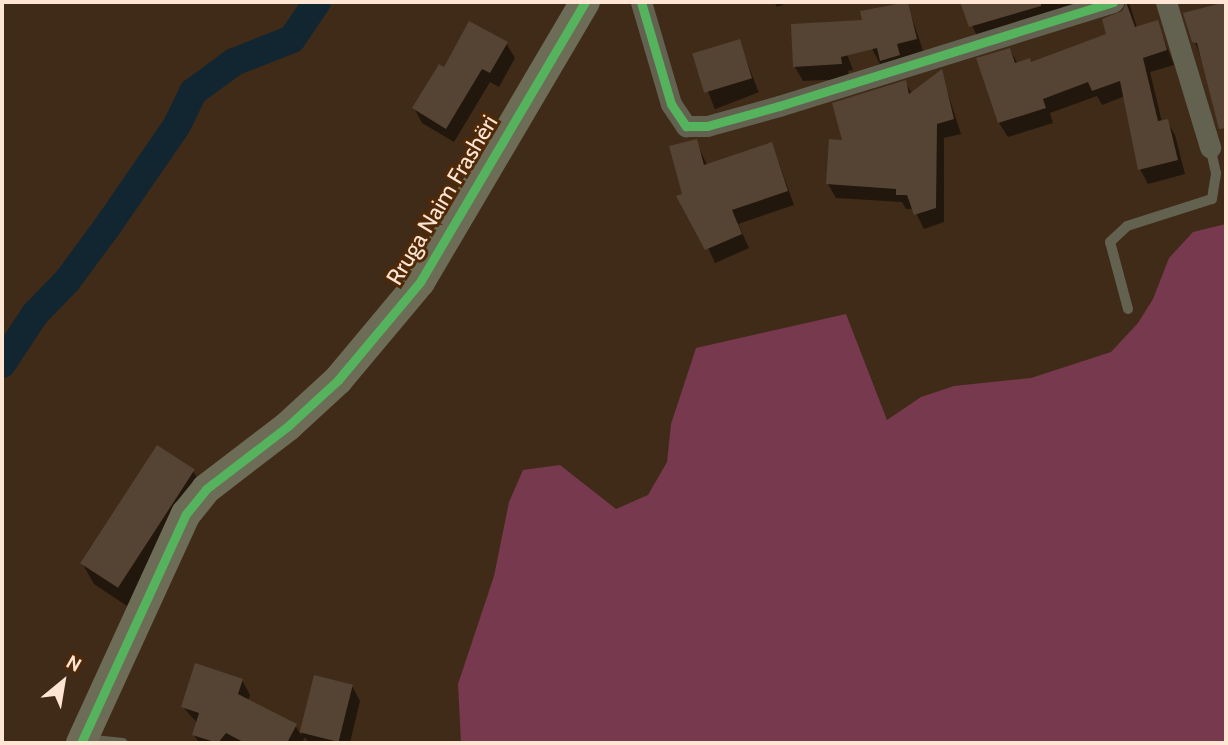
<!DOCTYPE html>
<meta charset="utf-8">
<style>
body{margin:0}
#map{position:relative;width:1228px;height:745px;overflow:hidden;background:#402b18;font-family:Cabin,sans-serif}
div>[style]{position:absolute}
.green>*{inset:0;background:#76394d}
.shadow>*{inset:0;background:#0007;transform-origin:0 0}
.canal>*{height:28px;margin:-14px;padding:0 14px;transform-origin:14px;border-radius:14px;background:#112631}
.building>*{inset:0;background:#554334;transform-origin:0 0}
.lane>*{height:10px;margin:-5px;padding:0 5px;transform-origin:5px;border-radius:5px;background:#636251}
.street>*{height:21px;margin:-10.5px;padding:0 10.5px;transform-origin:10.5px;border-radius:10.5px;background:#636251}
.secondary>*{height:30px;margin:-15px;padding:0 15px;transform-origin:15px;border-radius:15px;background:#6c6c57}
.cycleway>*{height:9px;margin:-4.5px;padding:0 4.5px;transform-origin:4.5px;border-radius:4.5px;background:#56b35d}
span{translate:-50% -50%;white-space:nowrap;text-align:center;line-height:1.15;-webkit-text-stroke:6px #502a08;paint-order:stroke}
.street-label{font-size:23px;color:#fee5d4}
.frame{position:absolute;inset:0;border:4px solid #fee5d4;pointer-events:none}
.north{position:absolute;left:28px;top:647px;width:70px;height:70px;-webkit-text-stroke:5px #502a08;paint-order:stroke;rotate:30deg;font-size:19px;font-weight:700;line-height:28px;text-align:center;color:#fee5d4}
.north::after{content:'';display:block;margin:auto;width:24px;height:32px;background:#fee5d4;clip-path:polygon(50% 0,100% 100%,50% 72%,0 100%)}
</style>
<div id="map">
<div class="green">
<div style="clip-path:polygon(1226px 224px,1226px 743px,461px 743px,458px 684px,494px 576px,509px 502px,523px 470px,560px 465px,616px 509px,648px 495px,667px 462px,671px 424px,696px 348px,846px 314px,887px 420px,921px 397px,954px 386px,1031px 378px,1111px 352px,1138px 323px,1153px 299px,1169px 258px,1193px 232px)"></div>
</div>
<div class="shadow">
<div style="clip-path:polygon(774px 2px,791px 2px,777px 7px)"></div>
<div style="clip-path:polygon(962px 2px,1129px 2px,1137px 28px,1157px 22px,1174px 65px,1150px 72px,1162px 122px,1167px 121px,1175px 135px,1185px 174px,1148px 184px,1140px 169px,1125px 96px,1102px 105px,1097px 96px,1050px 113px,1053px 123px,1008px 137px,999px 123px,978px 59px,1010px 50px,1018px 64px,1031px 64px,1108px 35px,1126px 3px,979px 41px)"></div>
<div style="clip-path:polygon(907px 3px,924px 54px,880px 64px,872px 49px)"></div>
<div style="clip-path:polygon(1226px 3px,1226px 122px,1224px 122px,1185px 14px)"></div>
<div style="clip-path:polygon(841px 38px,853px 70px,848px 71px,849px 79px,803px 81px,795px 67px)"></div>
<div style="left:739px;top:41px;width:55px;height:47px;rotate:69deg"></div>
<div style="clip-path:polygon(506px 43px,515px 58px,499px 87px,490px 82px,454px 142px,422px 123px,414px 108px,444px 69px)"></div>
<div style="clip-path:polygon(941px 72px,961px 134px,944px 138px,944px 222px,924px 229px,914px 209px,906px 209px,902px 202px,836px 198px,828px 184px,845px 142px,905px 82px,912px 94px)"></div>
<div style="clip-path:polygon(696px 141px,707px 165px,772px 144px,794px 205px,738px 224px,749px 248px,715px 263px,684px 195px)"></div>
<div style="clip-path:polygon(193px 471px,206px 493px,130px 608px,94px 584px,82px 563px)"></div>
<div style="clip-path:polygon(316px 677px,352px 686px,360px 701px,350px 743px,309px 743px,305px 737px,302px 743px,199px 743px,194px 735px,198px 724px,183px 707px,242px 680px,250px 695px,248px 701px,295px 725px,301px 735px)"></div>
</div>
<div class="canal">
<div style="left:2px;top:364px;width:60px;rotate:-56.6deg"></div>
<div style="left:35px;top:314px;width:46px;rotate:-45.9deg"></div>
<div style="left:67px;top:281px;width:67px;rotate:-53.5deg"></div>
<div style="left:107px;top:227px;width:124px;rotate:-55.5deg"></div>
<div style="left:177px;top:125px;width:37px;rotate:-64deg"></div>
<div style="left:193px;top:92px;width:51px;rotate:-36.2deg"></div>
<div style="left:234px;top:62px;width:62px;rotate:-21.6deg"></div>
<div style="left:292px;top:39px;width:45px;rotate:-56deg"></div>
</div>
<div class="building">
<div style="clip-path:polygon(908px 2px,917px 39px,897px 44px,900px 55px,880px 61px,877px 48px,841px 57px,842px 64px,793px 67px,791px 24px,862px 20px,860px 11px)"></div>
<div style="clip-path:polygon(960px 2px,1041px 2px,1041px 6px,969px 27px)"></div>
<div style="clip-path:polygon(1126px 2px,1135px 27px,1158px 20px,1167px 50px,1143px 58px,1158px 121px,1168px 119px,1178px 160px,1138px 170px,1120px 81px,1092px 91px,1088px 82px,1043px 99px,1046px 108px,998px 123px,976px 58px,1010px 48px,1015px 63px,1030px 58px,1031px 62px,1106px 34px,1102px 19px,1122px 11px)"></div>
<div style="clip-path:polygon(1226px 2px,1226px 128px,1219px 129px,1197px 43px,1192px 42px,1183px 13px)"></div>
<div style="clip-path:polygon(469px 21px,508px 42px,490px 73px,482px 69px,446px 129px,412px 108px,439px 64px,444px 67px)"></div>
<div style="left:740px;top:39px;width:41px;height:50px;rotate:73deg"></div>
<div style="clip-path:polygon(942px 69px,954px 119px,937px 124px,936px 208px,914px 215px,907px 195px,896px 195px,896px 189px,826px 184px,829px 139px,842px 140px,832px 103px,906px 80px,909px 94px)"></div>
<div style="clip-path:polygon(697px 139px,704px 165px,772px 142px,788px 191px,732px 210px,742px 234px,705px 250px,676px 196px,682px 194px,669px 146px)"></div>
<div style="left:157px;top:445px;width:45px;height:141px;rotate:33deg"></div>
<div style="clip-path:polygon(195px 663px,243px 679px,238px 694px,297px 724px,287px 743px,245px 743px,226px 733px,218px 743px,192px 735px,199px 713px,181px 707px)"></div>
<div style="left:314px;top:675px;width:40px;height:59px;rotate:14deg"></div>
</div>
<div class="lane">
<div style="left:1128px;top:309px;width:69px;rotate:-105deg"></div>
<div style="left:1110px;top:242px;width:23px;rotate:-43deg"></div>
<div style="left:1127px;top:226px;width:89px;rotate:-17.6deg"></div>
<div style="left:1212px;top:199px;width:26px;rotate:-81deg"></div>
<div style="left:1216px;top:173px;width:27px;rotate:-103deg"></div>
<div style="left:84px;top:739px;width:39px;rotate:6deg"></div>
</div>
<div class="street">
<div style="left:641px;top:2px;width:106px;rotate:73.6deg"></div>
<div style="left:671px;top:104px;width:27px;rotate:56deg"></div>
<div style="left:686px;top:126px;width:21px"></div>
<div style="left:707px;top:126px;width:75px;rotate:-15.5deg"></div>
<div style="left:779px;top:106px;width:350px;rotate:-17.3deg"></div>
<div style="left:1166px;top:2px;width:152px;rotate:73.1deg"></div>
</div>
<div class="secondary">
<div style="left:81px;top:743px;width:252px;rotate:-65.4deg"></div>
<div style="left:186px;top:514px;width:32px;rotate:-51deg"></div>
<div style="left:206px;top:489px;width:103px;rotate:-37.5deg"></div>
<div style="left:288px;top:426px;width:68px;rotate:-42.6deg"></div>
<div style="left:338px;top:380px;width:128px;rotate:-50.1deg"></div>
<div style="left:420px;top:282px;width:325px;rotate:-59.5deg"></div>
</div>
<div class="cycleway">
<div style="left:641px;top:2px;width:106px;rotate:73.6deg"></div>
<div style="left:671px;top:104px;width:27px;rotate:56deg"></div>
<div style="left:686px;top:126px;width:21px"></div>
<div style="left:707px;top:126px;width:75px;rotate:-15.5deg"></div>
<div style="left:779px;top:106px;width:350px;rotate:-17.3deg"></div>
<div style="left:81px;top:743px;width:252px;rotate:-65.4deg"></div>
<div style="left:186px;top:514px;width:32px;rotate:-51deg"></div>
<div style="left:206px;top:489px;width:103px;rotate:-37.5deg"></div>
<div style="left:288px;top:426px;width:68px;rotate:-42.6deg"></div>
<div style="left:338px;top:380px;width:128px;rotate:-50.1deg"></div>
<div style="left:420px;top:282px;width:325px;rotate:-59.5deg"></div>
</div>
<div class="street-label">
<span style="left:442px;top:200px;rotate:-59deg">Rruga Naim Frashëri</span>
</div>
<div class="frame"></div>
<div class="north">N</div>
</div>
